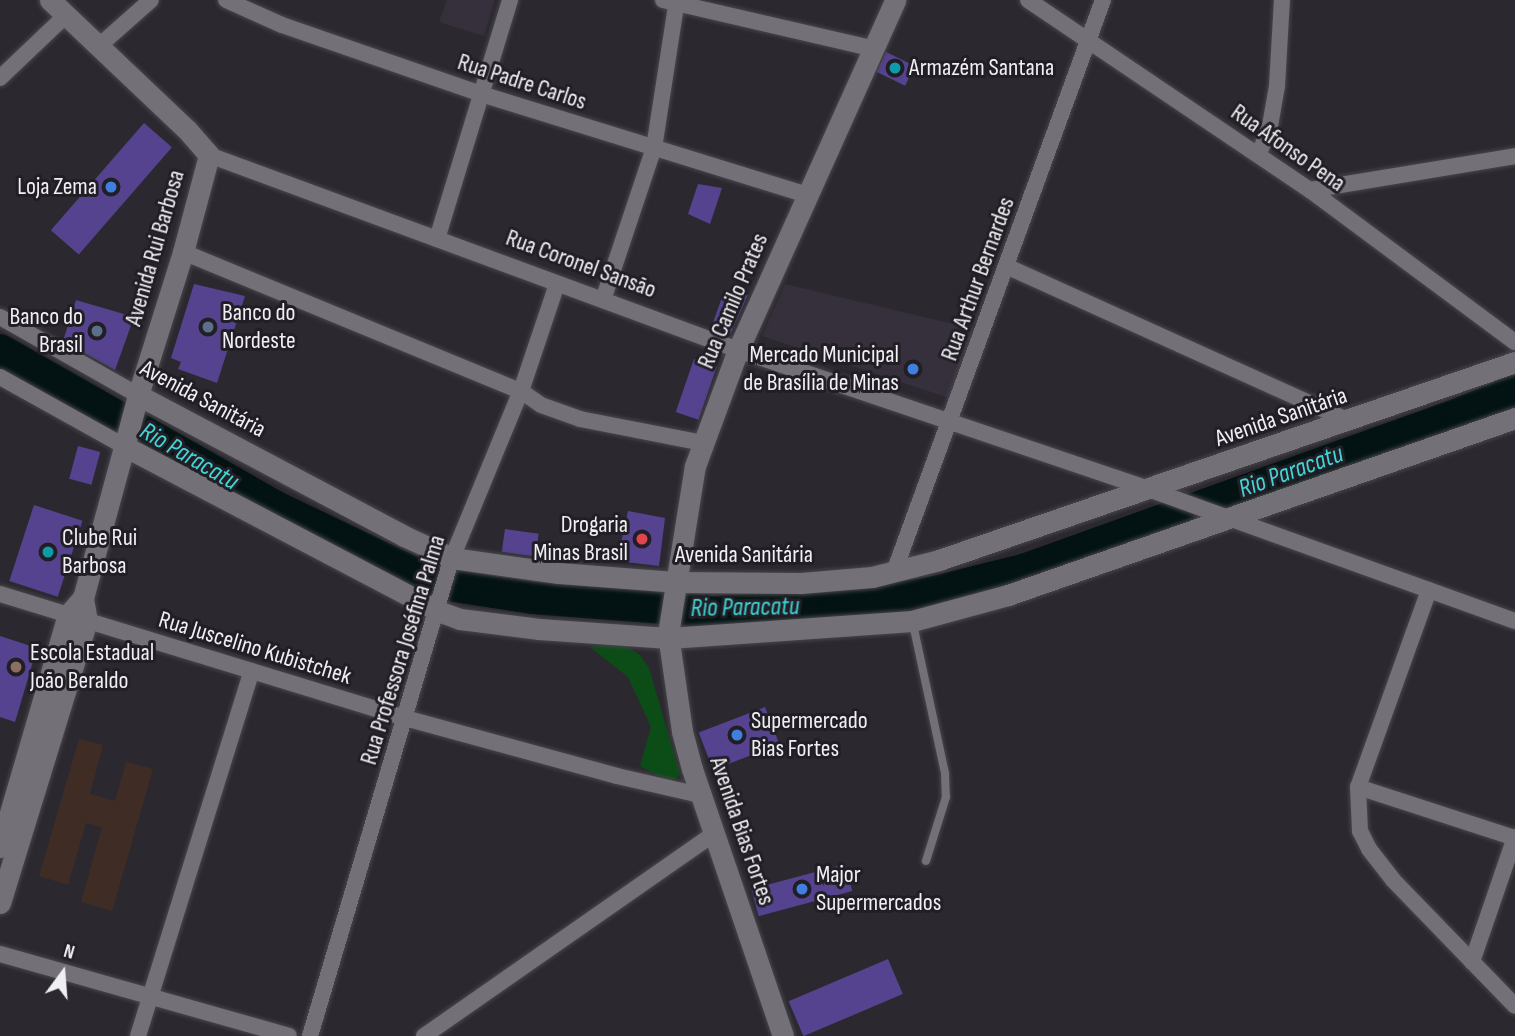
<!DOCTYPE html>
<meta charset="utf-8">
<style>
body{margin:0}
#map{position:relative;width:1515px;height:1036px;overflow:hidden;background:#2b292f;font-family:"Sofia Sans Condensed",sans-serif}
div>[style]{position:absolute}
.built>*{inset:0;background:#35303c}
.education>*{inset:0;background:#3f2d25}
.green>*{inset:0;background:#0b4c17}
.river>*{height:32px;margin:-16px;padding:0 16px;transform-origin:16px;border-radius:16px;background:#031313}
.building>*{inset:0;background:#554390;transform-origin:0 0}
.roads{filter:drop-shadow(0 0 2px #48464c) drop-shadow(0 0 2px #48464c)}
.lane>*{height:8px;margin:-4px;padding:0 4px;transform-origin:4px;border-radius:4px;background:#737077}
.street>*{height:16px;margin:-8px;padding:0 8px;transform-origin:8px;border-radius:8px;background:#737077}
.secondary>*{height:21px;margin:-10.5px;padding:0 10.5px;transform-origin:10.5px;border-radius:10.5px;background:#737077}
.dots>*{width:19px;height:19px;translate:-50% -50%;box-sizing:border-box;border:4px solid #211f25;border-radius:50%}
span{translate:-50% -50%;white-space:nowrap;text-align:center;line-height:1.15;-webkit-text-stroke:6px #211f25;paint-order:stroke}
.poi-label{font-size:24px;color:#f0eff3}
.left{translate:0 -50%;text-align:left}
.right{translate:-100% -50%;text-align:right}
.street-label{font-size:24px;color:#f0eff3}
.water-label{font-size:26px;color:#40d6d8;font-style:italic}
.north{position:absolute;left:28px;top:938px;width:70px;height:70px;-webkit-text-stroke:5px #211f25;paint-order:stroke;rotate:16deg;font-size:19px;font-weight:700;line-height:28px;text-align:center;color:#f0eff3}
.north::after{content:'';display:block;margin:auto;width:24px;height:32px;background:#f0eff3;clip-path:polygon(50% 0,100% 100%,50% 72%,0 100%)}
</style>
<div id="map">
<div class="built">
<div style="clip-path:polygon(447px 0,495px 0,484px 36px,439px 22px)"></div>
<div style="clip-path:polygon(785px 284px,974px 329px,958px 401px,762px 336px)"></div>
</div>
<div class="education">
<div style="clip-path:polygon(79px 739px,103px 745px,90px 794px,115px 801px,126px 762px,153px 769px,112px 911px,81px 902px,102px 827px,86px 823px,68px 885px,39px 876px)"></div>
</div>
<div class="green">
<div style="clip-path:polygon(621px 643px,640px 655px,649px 668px,680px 774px,671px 783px,640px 766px,651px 727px,628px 677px,590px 647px)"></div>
</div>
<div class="river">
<div style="left:0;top:350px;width:318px;rotate:29.6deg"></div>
<div style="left:276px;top:507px;width:176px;rotate:25.5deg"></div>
<div style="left:435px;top:583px;width:98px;rotate:8.8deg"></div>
<div style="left:532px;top:598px;width:184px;rotate:4.4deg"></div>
<div style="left:715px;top:612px;width:124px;rotate:-2.8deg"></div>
<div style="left:839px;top:606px;width:92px;rotate:-8.1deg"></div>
<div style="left:930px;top:593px;width:96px;rotate:-13.9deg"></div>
<div style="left:1023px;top:570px;width:462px;rotate:-19.7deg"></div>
<div style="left:1458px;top:414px;width:61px;rotate:-22deg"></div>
</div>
<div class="building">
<div style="left:886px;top:52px;width:32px;height:22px;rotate:26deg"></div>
<div style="left:144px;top:123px;width:37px;height:142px;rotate:41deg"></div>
<div style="clip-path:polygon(698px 184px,722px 188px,710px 224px,688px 214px)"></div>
<div style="clip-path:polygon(194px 284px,245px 296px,217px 383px,178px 369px,181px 362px,171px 358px)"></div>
<div style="clip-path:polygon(725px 289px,748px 295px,730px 335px,711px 328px)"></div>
<div style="clip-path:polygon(76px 300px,134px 317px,115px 370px,63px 341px)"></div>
<div style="left:694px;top:359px;width:24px;height:56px;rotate:19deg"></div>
<div style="left:78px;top:446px;width:23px;height:34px;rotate:15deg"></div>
<div style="left:34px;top:505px;width:51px;height:80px;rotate:18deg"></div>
<div style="clip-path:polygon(628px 511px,665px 518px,659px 566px,617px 561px)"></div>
<div style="left:505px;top:529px;width:34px;height:23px;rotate:8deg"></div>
<div style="clip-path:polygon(0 636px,37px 648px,15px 722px,0 717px)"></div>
<div style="left:765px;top:707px;width:40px;height:71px;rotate:69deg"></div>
<div style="left:845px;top:864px;width:28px;height:97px;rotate:75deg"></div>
<div style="left:888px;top:959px;width:38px;height:108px;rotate:67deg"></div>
</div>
<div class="roads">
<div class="lane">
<div style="left:913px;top:624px;width:152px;rotate:77.9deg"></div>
<div style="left:945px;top:773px;width:24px;rotate:88deg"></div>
<div style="left:946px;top:797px;width:67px;rotate:107.4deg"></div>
</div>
<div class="street">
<div style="left:226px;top:0;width:61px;rotate:24.1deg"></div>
<div style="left:282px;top:25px;width:211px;rotate:19.1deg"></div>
<div style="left:481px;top:94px;width:342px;rotate:17.2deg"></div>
<div style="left:663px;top:0;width:218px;rotate:13deg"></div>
<div style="left:1028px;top:0;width:340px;rotate:34deg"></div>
<div style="left:1310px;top:190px;width:255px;rotate:36.6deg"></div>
<div style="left:99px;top:46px;width:69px;rotate:-41.5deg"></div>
<div style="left:0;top:78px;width:90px;rotate:-43.6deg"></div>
<div style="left:1259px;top:154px;width:30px;rotate:-69deg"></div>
<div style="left:1270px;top:126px;width:41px;rotate:-80.1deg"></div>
<div style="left:1277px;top:86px;width:86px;rotate:-86.7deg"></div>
<div style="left:209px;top:155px;width:564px;rotate:20.23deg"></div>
<div style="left:738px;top:350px;width:433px;rotate:18.7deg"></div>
<div style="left:1148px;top:489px;width:390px;rotate:19.8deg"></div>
<div style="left:1310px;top:190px;width:208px;rotate:-9.4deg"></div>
<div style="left:437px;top:239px;width:250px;rotate:-73deg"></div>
<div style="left:183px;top:252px;width:365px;rotate:22.4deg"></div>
<div style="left:521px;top:391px;width:24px;rotate:35deg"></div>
<div style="left:541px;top:405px;width:41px;rotate:19.7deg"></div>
<div style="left:580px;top:419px;width:126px;rotate:11deg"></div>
<div style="left:1006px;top:266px;width:377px;rotate:24.3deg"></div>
<div style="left:603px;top:300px;width:160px;rotate:-71.5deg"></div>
<div style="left:654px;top:148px;width:150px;rotate:-81.2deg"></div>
<div style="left:0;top:317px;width:159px;rotate:29.5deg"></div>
<div style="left:0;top:377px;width:142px;rotate:29.1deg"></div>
<div style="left:894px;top:572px;width:609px;rotate:-69.93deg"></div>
<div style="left:1429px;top:590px;width:209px;rotate:109.8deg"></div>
<div style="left:1358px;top:787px;width:44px;rotate:87.4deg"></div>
<div style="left:1360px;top:831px;width:20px;rotate:63deg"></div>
<div style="left:1369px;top:849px;width:39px;rotate:52deg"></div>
<div style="left:1393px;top:880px;width:175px;rotate:45.9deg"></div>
<div style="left:0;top:594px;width:424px;rotate:17deg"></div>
<div style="left:405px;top:718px;width:220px;rotate:15.3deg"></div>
<div style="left:617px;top:776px;width:85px;rotate:12.9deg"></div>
<div style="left:1358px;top:787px;width:165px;rotate:18deg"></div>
<div style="left:0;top:954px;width:300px;rotate:15.8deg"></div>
<div style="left:1472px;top:962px;width:132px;rotate:-71deg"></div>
<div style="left:138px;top:1036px;width:382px;rotate:-72.7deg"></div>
<div style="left:310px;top:1036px;width:499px;rotate:-73.5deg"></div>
<div style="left:452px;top:558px;width:181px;rotate:-67.6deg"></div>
<div style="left:521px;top:391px;width:113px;rotate:-71.4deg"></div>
<div style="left:424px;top:1036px;width:355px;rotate:-34.9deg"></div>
</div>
<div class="secondary">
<div style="left:138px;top:395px;width:301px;rotate:27.9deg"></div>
<div style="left:404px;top:536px;width:53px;rotate:24.6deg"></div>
<div style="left:452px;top:558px;width:108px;rotate:8deg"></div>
<div style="left:559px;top:573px;width:116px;rotate:4.4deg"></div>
<div style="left:675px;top:582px;width:126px;rotate:0.5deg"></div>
<div style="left:801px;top:583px;width:71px;rotate:-4.8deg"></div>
<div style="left:872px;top:577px;width:69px;rotate:-14.2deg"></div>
<div style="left:939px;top:560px;width:609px;rotate:-18.97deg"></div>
<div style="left:124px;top:446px;width:355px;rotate:27.7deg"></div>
<div style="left:438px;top:611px;width:23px;rotate:20deg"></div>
<div style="left:460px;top:619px;width:80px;rotate:7.2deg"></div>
<div style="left:539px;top:629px;width:130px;rotate:4deg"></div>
<div style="left:669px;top:638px;width:244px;rotate:-4deg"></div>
<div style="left:912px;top:621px;width:99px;rotate:-15.2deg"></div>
<div style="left:1008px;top:595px;width:537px;rotate:-19.24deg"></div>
<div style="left:0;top:847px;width:242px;rotate:-73.7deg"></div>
<div style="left:68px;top:615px;width:23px;rotate:-49deg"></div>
<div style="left:0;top:903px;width:295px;rotate:-72.9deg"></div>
<div style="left:87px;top:621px;width:23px;rotate:-100deg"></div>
<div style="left:83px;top:598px;width:210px;rotate:-74.8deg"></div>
<div style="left:138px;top:395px;width:150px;rotate:-72.5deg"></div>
<div style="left:183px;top:252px;width:100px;rotate:-75deg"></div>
<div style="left:209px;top:155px;width:33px;rotate:-131deg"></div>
<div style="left:187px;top:130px;width:189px;rotate:-136.5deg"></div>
<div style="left:783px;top:1036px;width:282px;rotate:-108.8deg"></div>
<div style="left:692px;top:769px;width:39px;rotate:-105deg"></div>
<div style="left:682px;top:731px;width:98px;rotate:-98.2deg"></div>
<div style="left:668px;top:634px;width:170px;rotate:-80.9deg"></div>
<div style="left:695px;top:466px;width:124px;rotate:-69.7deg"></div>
<div style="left:738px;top:350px;width:384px;rotate:-65.8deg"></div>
</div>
</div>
<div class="dots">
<div style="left:895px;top:68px;background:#0f9aa8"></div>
<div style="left:111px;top:187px;background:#3f7fe0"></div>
<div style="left:208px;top:327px;background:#5c6f8a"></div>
<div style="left:97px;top:331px;background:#5c6f8a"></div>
<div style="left:913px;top:369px;background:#3f7fe0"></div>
<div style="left:642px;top:539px;background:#e0444e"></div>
<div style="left:48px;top:552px;background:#0f9aa8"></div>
<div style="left:16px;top:667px;background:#8d6e63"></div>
<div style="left:737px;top:735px;background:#3f7fe0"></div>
<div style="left:802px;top:889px;background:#3f7fe0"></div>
</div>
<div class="poi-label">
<span class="left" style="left:909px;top:68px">Armazém Santana</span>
<span class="right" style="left:97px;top:187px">Loja Zema</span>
<span class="left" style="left:222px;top:327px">Banco do<br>Nordeste</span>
<span class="right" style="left:83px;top:331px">Banco do<br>Brasil</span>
<span class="right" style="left:899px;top:369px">Mercado Municipal<br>de Brasília de Minas</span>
<span class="right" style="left:628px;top:539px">Drogaria<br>Minas Brasil</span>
<span class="left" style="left:62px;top:552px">Clube Rui<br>Barbosa</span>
<span class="left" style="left:30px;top:667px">Escola Estadual<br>João Beraldo</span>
<span class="left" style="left:751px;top:735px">Supermercado<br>Bias Fortes</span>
<span class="left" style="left:816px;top:889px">Major<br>Supermercados</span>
</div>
<div class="street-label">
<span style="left:522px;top:82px;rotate:18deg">Rua Padre Carlos</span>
<span style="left:1288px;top:148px;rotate:35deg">Rua Afonso Pena</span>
<span style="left:155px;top:248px;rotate:-74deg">Avenida Rui Barbosa</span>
<span style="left:581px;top:264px;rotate:20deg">Rua Coronel Sansão</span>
<span style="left:978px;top:279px;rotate:-70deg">Rua Arthur Bernardes</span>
<span style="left:733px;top:301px;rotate:-67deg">Rua Camilo Prates</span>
<span style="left:203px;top:399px;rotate:28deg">Avenida Sanitária</span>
<span style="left:1281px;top:417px;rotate:-19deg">Avenida Sanitária</span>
<span style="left:744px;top:555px">Avenida Sanitária</span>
<span style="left:255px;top:648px;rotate:17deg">Rua Juscelino Kubistchek</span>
<span style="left:403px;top:650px;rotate:-73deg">Rua Professora Joséfina Palma</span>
<span style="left:742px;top:831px;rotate:71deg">Avenida Bias Fortes</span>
</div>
<div class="water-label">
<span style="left:189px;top:457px;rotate:30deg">Rio Paracatu</span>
<span style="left:1291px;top:472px;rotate:-20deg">Rio Paracatu</span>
<span style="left:745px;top:608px;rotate:-1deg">Rio Paracatu</span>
</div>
<div class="north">N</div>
</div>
